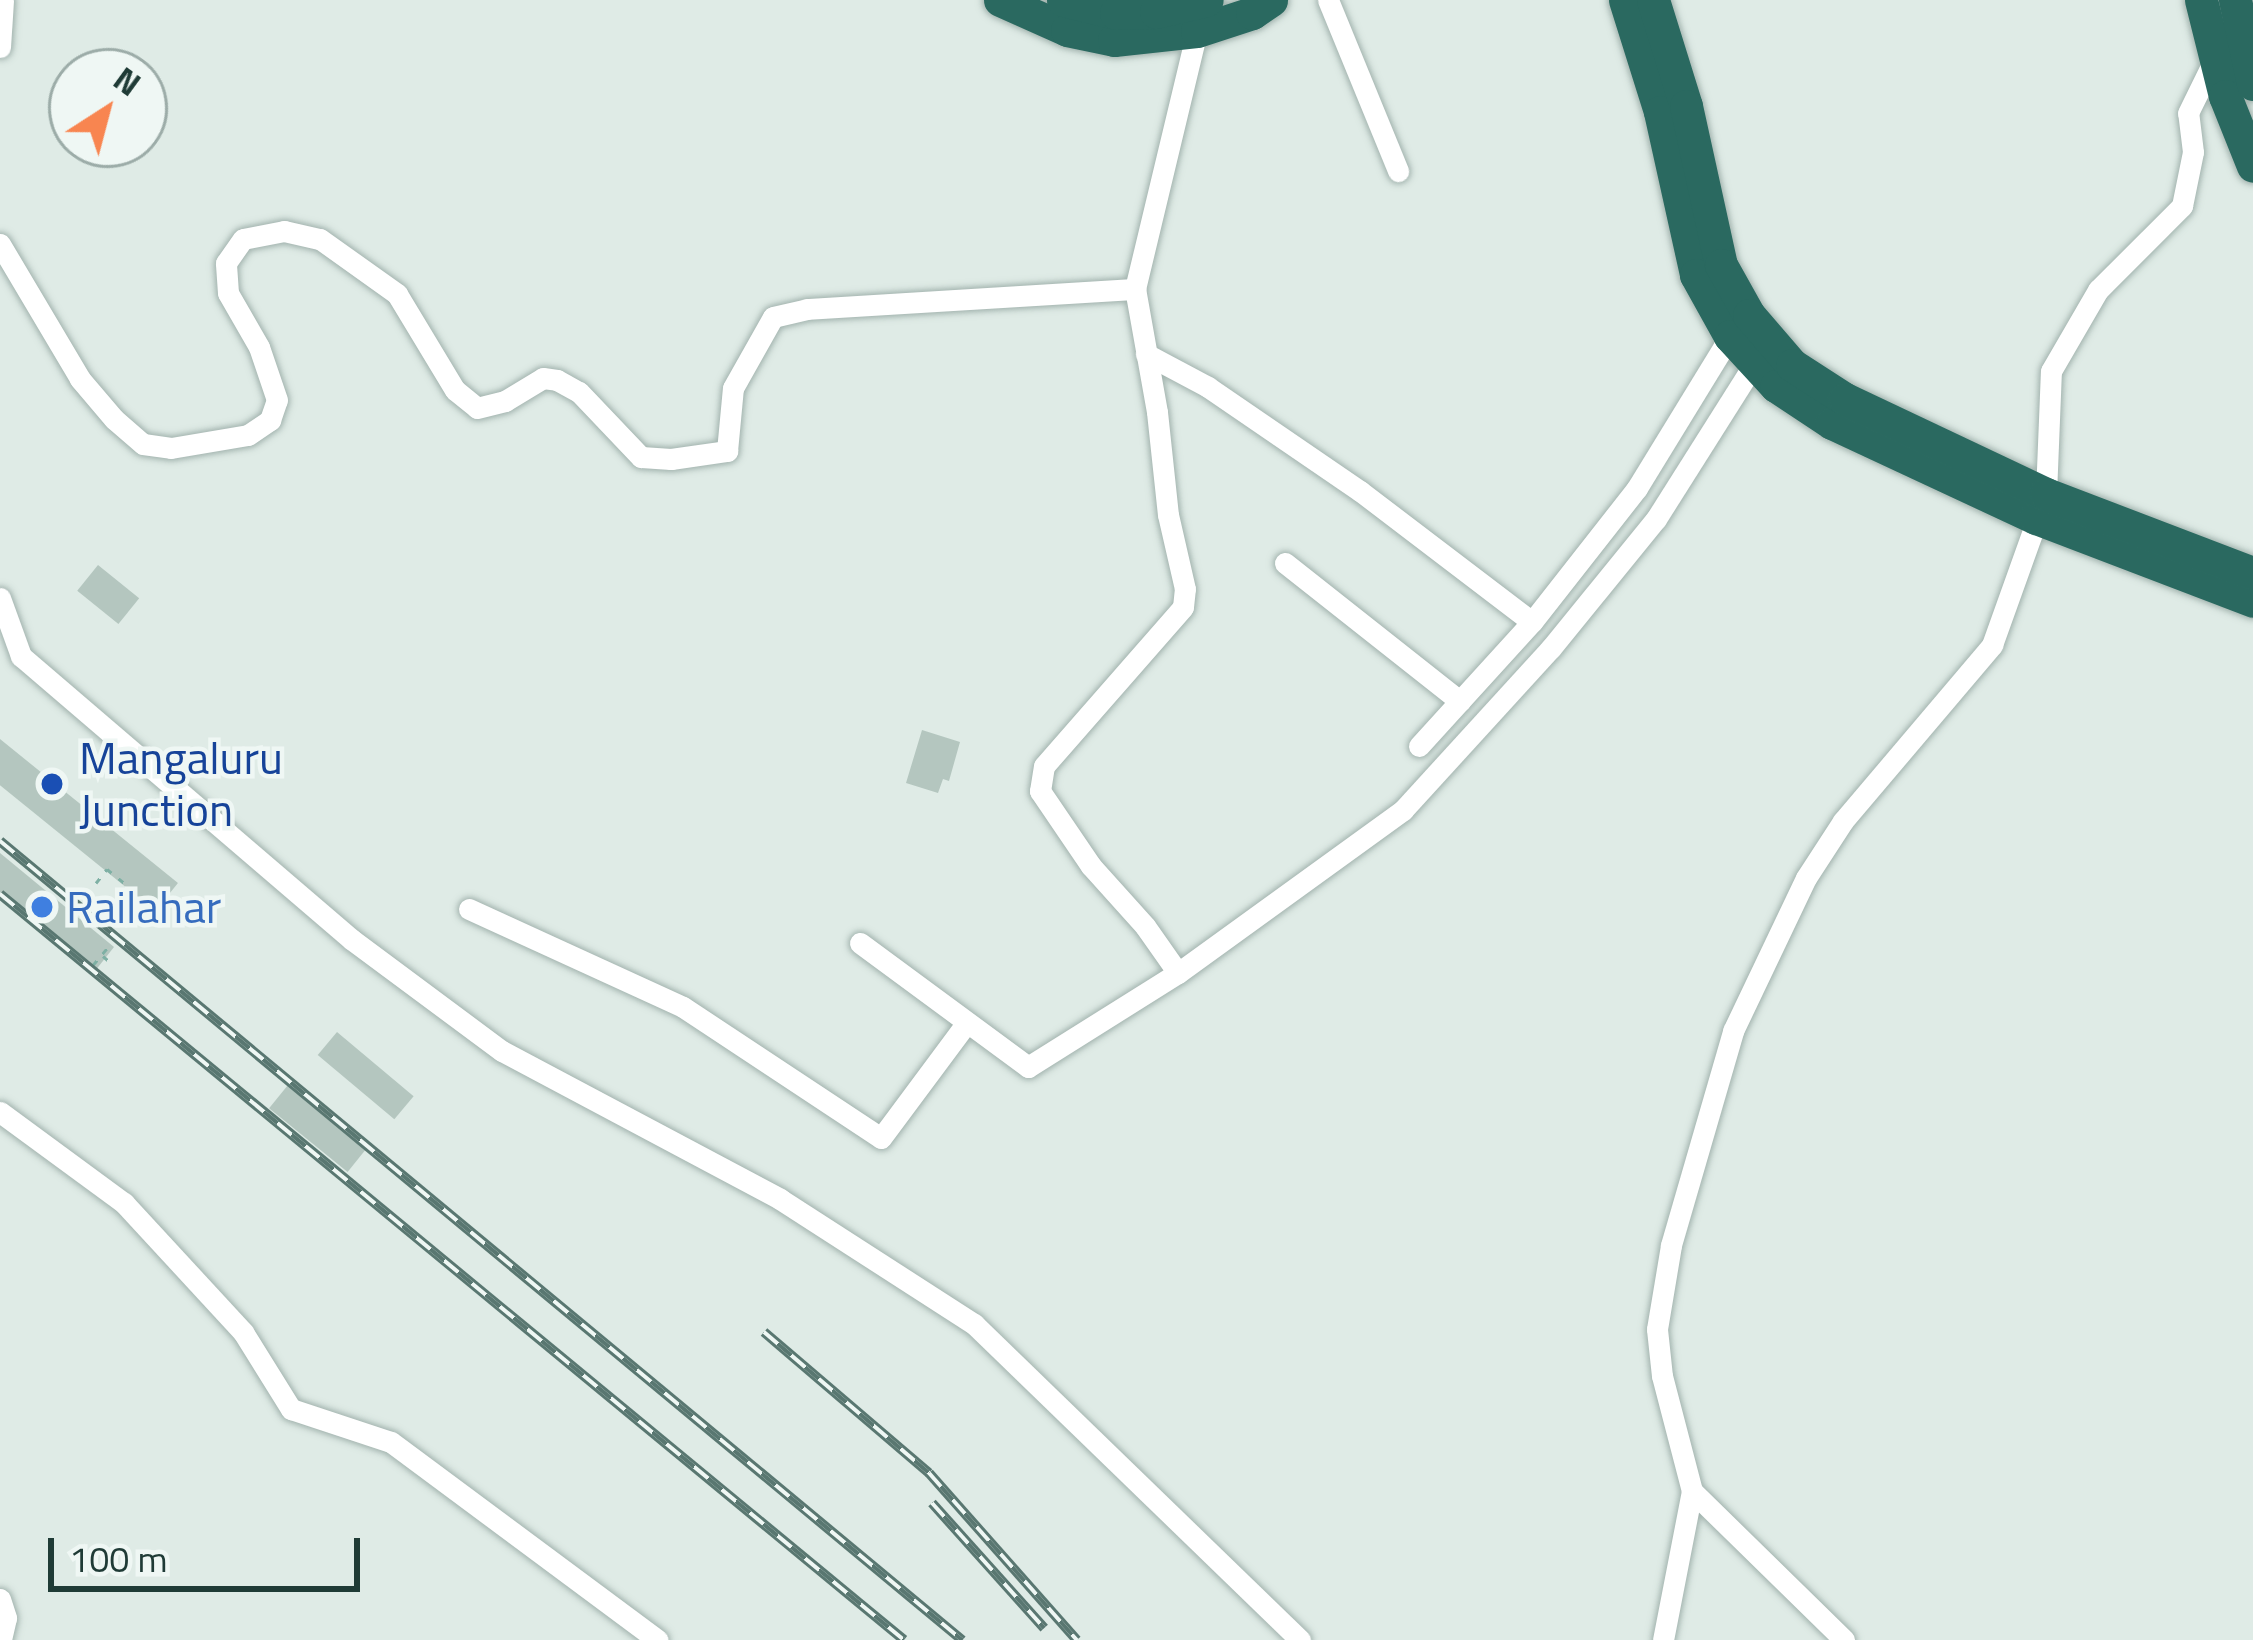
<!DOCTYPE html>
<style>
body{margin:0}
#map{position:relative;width:2253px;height:1640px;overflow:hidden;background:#dfebe6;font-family:"Titillium Web",sans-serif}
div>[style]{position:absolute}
.building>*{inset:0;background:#b4c6bf;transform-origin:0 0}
.path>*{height:3px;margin-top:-1.5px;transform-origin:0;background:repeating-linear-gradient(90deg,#7eb0a4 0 6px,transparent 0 15px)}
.roads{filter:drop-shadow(0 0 3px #a2b3ae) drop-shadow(0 0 3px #a2b3ae)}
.minor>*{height:21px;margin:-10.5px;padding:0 10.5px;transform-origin:10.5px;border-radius:10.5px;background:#fff}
.highway>*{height:33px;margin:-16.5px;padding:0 16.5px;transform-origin:16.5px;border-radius:16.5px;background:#2a6960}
.rail>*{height:10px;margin-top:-5px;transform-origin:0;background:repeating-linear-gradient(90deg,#eff7f4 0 18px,#597771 0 36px);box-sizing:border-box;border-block:3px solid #597771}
.dots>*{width:33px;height:33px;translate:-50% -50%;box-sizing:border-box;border:6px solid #eff7f4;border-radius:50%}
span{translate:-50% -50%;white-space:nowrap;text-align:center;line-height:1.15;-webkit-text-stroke:9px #eff7f4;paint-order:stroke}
.transit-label{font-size:45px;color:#164399}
.left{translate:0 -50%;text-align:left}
.shop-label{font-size:45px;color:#366cbe}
.north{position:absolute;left:48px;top:48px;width:120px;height:120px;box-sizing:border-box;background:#eff7f4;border:3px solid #9caca8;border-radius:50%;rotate:36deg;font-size:33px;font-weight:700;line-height:48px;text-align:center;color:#1f3b36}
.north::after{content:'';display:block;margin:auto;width:42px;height:54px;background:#f88550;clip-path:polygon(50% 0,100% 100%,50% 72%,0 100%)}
.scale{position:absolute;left:48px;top:1538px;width:312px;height:54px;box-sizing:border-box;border:6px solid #1f3b36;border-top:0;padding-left:15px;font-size:36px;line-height:42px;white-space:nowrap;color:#1f3b36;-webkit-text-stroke:9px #eff7f4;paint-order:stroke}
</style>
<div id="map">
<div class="building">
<div style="left:98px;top:565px;width:53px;height:33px;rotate:39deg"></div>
<div style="clip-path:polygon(922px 730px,960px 742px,949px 781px,943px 779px,938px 793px,906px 783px)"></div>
<div style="left:0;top:739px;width:229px;height:36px;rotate:39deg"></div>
<div style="clip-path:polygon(0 853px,114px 947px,95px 971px,0 892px)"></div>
<div style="left:337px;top:1032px;width:100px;height:30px;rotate:40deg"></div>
<div style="left:288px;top:1085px;width:101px;height:30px;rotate:39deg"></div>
</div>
<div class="path">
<div style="left:96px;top:883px;width:18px;rotate:-52deg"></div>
<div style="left:107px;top:869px;width:38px;rotate:39deg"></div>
<div style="left:103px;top:956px;width:11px;rotate:41deg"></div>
<div style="left:93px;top:965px;width:25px;rotate:-50deg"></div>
</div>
<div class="roads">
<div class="minor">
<div style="left:1328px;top:0;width:185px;rotate:67.7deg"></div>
<div style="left:0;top:47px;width:47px;rotate:-86.3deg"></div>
<div style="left:0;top:244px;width:157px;rotate:59.3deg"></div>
<div style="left:80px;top:379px;width:52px;rotate:49.6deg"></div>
<div style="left:114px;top:419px;width:38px;rotate:41deg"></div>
<div style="left:143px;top:444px;width:28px;rotate:8deg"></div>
<div style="left:171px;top:448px;width:78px;rotate:-9.6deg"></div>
<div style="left:248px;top:435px;width:27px;rotate:-34deg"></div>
<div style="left:270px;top:420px;width:21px;rotate:-71deg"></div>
<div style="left:277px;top:400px;width:56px;rotate:-108.8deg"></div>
<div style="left:259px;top:347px;width:62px;rotate:-119.9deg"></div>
<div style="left:228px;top:293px;width:30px;rotate:-94deg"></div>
<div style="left:226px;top:263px;width:29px;rotate:-55deg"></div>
<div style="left:243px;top:239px;width:42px;rotate:-11deg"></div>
<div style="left:284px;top:231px;width:37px;rotate:13deg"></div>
<div style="left:320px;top:239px;width:95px;rotate:35.5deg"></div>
<div style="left:397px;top:294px;width:112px;rotate:58.9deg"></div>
<div style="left:455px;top:390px;width:28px;rotate:39deg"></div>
<div style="left:477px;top:408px;width:29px;rotate:-14deg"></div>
<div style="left:505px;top:401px;width:44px;rotate:-31.2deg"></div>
<div style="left:543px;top:378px;width:14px;rotate:8deg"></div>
<div style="left:557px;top:380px;width:25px;rotate:29deg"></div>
<div style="left:579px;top:392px;width:90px;rotate:46.4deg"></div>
<div style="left:641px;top:457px;width:30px;rotate:4deg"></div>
<div style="left:671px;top:459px;width:57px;rotate:-8.1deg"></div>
<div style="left:727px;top:451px;width:63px;rotate:-84.6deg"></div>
<div style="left:733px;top:388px;width:81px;rotate:-60.6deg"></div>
<div style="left:773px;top:317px;width:35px;rotate:-13deg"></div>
<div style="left:807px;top:309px;width:329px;rotate:-3.5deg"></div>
<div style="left:1146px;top:354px;width:70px;rotate:28deg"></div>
<div style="left:1208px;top:387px;width:184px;rotate:34.4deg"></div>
<div style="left:1360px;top:491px;width:216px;rotate:37.3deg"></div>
<div style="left:1532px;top:622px;width:170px;rotate:-51.9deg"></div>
<div style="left:1637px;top:488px;width:178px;rotate:-58.5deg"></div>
<div style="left:1285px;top:563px;width:223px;rotate:38.3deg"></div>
<div style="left:0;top:598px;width:62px;rotate:70.1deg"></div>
<div style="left:21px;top:656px;width:435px;rotate:40.6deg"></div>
<div style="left:351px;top:939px;width:188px;rotate:36.6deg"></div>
<div style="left:502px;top:1051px;width:315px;rotate:28deg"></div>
<div style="left:780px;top:1199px;width:231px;rotate:32.8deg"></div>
<div style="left:974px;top:1324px;width:454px;rotate:44.1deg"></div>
<div style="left:1419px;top:746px;width:168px;rotate:-47.7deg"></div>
<div style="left:469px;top:909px;width:235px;rotate:24.6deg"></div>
<div style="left:683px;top:1007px;width:237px;rotate:33.5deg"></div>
<div style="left:881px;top:1138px;width:144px;rotate:-53.4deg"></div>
<div style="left:860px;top:943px;width:209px;rotate:36.4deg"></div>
<div style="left:1028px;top:1067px;width:177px;rotate:-32.1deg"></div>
<div style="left:1178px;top:973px;width:278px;rotate:-35.9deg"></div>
<div style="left:1403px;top:810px;width:219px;rotate:-47.6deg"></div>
<div style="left:1551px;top:648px;width:166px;rotate:-50.9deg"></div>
<div style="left:1656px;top:519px;width:183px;rotate:-57.7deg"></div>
<div style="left:1178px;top:973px;width:57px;rotate:-125.1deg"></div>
<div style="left:1145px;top:926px;width:81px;rotate:-132deg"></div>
<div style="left:1091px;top:866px;width:91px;rotate:-124.2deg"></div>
<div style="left:1040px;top:791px;width:25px;rotate:-81deg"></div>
<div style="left:1044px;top:766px;width:211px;rotate:-48.8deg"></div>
<div style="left:1183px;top:607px;width:18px;rotate:-84deg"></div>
<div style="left:1185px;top:589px;width:76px;rotate:-102.9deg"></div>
<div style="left:1168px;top:515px;width:104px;rotate:-96.1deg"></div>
<div style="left:1157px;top:412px;width:125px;rotate:-100.1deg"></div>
<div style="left:1135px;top:289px;width:265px;rotate:-76.5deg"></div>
<div style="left:0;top:1112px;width:154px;rotate:36.3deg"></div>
<div style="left:124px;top:1203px;width:176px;rotate:47.3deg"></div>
<div style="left:243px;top:1332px;width:91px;rotate:58.1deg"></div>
<div style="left:291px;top:1409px;width:105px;rotate:18.3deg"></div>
<div style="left:391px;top:1442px;width:332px;rotate:36.6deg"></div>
<div style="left:1692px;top:1491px;width:213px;rotate:44.4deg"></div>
<div style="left:0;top:1599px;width:20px;rotate:72deg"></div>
<div style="left:6px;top:1618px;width:23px;rotate:103deg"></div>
<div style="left:1663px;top:1640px;width:152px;rotate:-79deg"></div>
<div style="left:1692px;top:1491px;width:119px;rotate:-104.6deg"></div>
<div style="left:1662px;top:1376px;width:47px;rotate:-96.1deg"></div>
<div style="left:1657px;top:1329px;width:85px;rotate:-80.5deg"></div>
<div style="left:1671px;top:1245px;width:223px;rotate:-73.8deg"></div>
<div style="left:1733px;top:1031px;width:170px;rotate:-64.5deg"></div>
<div style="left:1806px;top:878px;width:68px;rotate:-57deg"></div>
<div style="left:1843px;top:821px;width:231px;rotate:-49.7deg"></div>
<div style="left:1992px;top:645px;width:160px;rotate:-70.3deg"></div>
<div style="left:2046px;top:494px;width:123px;rotate:-87.7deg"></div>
<div style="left:2051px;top:371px;width:94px;rotate:-59.9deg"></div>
<div style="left:2098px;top:290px;width:119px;rotate:-45deg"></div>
<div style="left:2182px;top:206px;width:55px;rotate:-78.5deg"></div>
<div style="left:2193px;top:152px;width:39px;rotate:-97deg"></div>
<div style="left:2188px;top:113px;width:59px;rotate:-63.9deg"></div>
</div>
<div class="highway">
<div style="left:1000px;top:0;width:73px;rotate:24.1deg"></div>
<div style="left:1067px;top:30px;width:48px;rotate:12deg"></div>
<div style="left:1114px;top:40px;width:83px;rotate:-6.2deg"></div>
<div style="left:1197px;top:31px;width:58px;rotate:-18.1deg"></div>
<div style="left:1252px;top:13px;width:23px;rotate:-34deg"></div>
<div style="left:1063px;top:0;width:55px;rotate:13.8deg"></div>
<div style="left:1116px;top:13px;width:40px;rotate:-1.4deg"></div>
<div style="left:1156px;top:12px;width:52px;rotate:-13.2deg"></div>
<div style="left:1625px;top:0;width:117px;rotate:72.6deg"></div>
<div style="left:1660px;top:112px;width:167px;rotate:77.5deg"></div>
<div style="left:1696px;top:275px;width:70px;rotate:60.9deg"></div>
<div style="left:1730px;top:336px;width:68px;rotate:47.4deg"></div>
<div style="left:1776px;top:386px;width:67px;rotate:33.5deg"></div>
<div style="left:1832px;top:423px;width:225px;rotate:25deg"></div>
<div style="left:2036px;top:518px;width:232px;rotate:20.9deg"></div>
<div style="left:1653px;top:0;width:111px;rotate:72.7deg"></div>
<div style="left:1686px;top:106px;width:163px;rotate:77.6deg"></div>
<div style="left:1721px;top:265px;width:57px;rotate:60.8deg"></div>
<div style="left:1749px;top:315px;width:66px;rotate:49.3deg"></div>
<div style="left:1792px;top:365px;width:63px;rotate:32.7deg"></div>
<div style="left:1845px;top:399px;width:222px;rotate:25.3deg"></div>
<div style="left:2046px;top:494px;width:222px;rotate:20.9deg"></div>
<div style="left:2201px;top:0;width:99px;rotate:76deg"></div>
<div style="left:2225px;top:96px;width:75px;rotate:68.2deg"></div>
<div style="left:2235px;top:0;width:86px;rotate:77.9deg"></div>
</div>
</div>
<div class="rail">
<div style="left:0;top:841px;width:1251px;rotate:39.71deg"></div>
<div style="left:0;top:894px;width:1172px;rotate:39.53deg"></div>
<div style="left:764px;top:1332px;width:217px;rotate:40.5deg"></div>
<div style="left:929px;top:1473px;width:223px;rotate:48.5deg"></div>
<div style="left:932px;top:1503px;width:168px;rotate:48.1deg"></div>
</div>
<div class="dots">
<div style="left:52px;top:784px;background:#1a4fb4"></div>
<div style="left:42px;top:907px;background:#3f7fe0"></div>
</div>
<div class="transit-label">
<span class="left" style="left:79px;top:784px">Mangaluru<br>Junction</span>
</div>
<div class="shop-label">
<span class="left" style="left:66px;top:907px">Railahar</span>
</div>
<div class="north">N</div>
<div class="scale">100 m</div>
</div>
